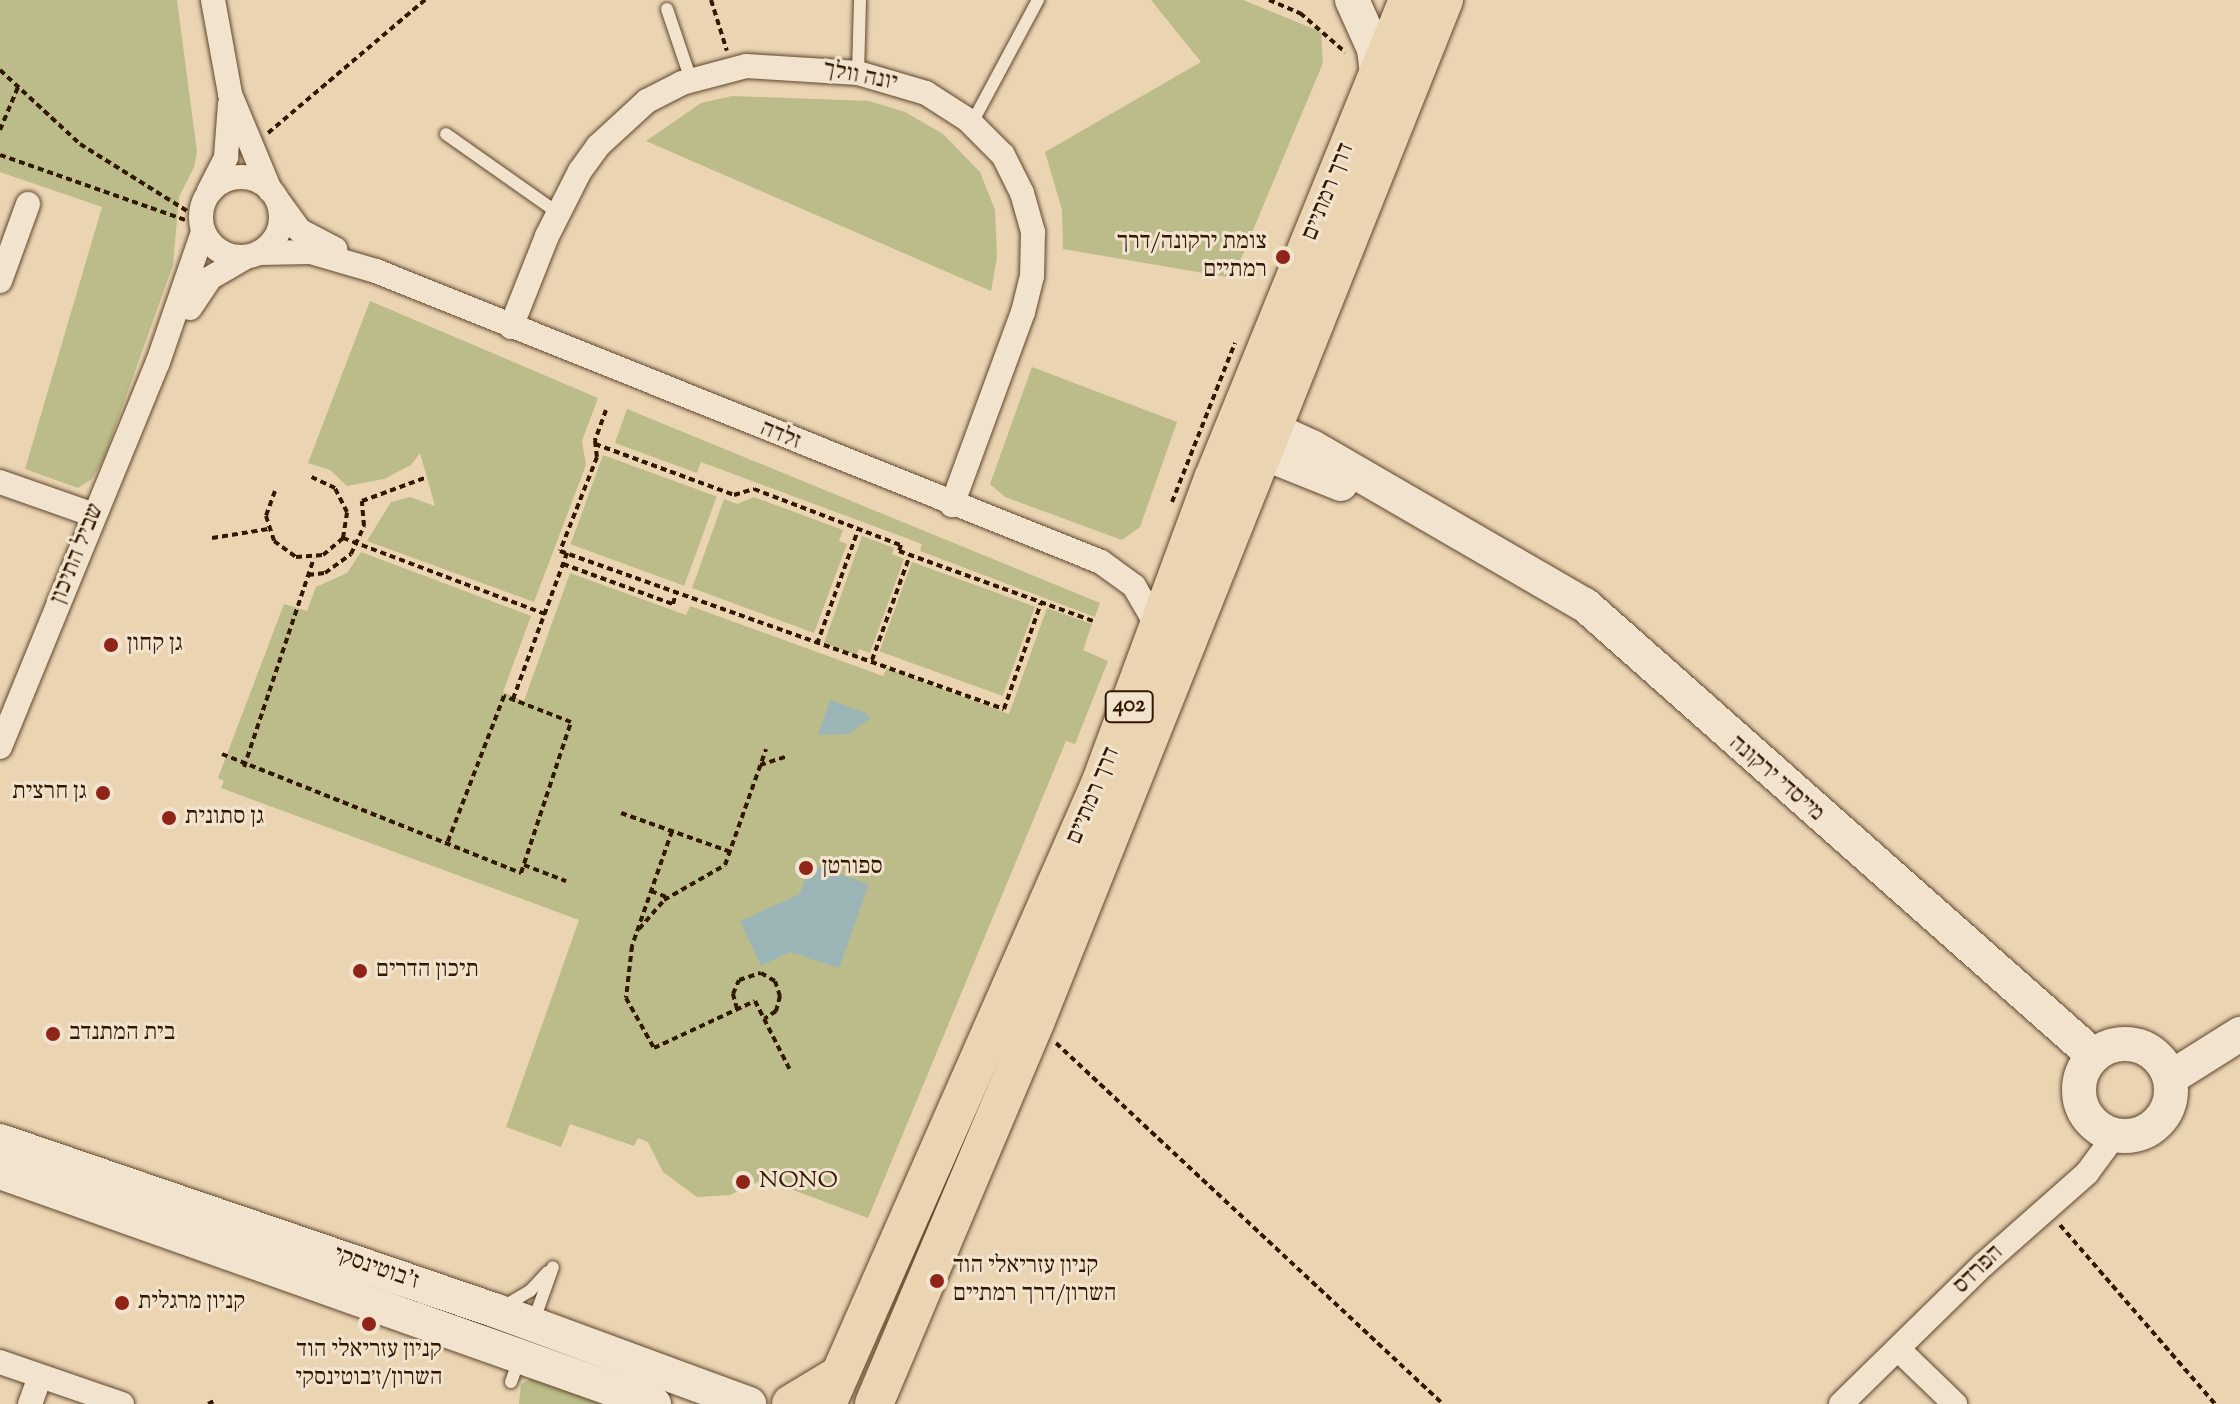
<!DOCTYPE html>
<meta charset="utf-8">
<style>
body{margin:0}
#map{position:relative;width:2240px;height:1404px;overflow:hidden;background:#ead4b2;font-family:"Sorts Mill Goudy","Frank Ruhl Libre",serif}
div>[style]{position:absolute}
.green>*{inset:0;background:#bbbc89;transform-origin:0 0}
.water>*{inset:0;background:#9cb5b7}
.path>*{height:4px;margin-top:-2px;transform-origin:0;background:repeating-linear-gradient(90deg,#321701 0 6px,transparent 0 10px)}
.roads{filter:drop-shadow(0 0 2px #60462d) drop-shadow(0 0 2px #60462d)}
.lane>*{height:12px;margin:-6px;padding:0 6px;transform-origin:6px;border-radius:6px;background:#f1e3cd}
.street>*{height:24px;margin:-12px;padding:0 12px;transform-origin:12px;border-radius:12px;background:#f1e3cd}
.street>.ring{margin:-12px;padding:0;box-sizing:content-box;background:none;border:24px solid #f1e3cd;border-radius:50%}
.secondary>*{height:34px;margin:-17px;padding:0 17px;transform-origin:17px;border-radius:17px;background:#f1e3cd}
.secondary>.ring{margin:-17px;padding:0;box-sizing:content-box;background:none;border:34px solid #f1e3cd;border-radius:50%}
.primary>*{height:38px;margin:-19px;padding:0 19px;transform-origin:19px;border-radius:19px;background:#ead4b2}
.dots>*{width:22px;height:22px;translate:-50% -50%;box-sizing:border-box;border:4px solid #f1e3cd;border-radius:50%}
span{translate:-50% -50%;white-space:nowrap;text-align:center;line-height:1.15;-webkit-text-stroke:6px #f1e3cd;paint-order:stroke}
.shield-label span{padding:2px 6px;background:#f1e3cd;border:2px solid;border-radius:6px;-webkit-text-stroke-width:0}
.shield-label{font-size:22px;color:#321701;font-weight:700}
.street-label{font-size:24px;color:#321701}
.poi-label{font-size:24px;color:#321701}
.right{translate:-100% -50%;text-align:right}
.left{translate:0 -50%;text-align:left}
</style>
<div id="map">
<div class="green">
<div style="clip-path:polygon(0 0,177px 0,197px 152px,194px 167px,179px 197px,173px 265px,104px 458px,92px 479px,78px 488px,25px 469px,102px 207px,0 172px)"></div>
<div style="clip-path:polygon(1151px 0,1243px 0,1321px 32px,1323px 63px,1233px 278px,1063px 249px,1062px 210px,1045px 152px,1201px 62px)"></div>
<div style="clip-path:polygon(732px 96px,869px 101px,905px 112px,943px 134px,980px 172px,995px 210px,997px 257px,991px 291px,646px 141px,701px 103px)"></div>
<div style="clip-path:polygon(370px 301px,598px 398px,582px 441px,586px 465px,534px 602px,367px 541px,391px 502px,410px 497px,435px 506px,420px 453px,411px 465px,384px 479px,347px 486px,330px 470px,308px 463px)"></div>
<div style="clip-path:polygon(1032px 367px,1177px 422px,1140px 527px,1122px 540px,1005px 497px,990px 484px)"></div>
<div style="clip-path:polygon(627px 409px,1100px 603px,1095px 617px,920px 551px,922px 544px,701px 462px,697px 473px,615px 443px)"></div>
<div style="left:603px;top:455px;width:121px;height:95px;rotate:20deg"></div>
<div style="clip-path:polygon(754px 497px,843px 530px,839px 541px,847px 544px,814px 633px,692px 588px,724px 499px,737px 504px)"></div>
<div style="clip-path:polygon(862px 536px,894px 548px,892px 554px,904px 559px,870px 653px,859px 649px,856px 655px,824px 643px)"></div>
<div style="clip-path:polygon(361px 552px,531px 616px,503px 692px,524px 701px,570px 573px,686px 615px,690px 606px,883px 676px,887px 668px,1009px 714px,1047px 608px,1092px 624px,1083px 650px,1108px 661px,1075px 744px,1066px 741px,868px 1218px,764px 1179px,730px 1195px,697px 1197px,663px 1172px,648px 1142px,638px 1138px,634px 1146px,570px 1124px,561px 1147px,506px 1127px,579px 920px,221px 788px,224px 781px,218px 778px,284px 604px,307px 611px,316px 587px,347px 573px)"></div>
<div style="left:912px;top:562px;width:131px;height:95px;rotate:20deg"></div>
<div style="clip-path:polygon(534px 1377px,619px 1404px,519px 1404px,521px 1384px)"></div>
</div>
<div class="water">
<div style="clip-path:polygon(830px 700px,866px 713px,871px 718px,848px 734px,818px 735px)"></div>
<div style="clip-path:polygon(810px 864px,869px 884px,839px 968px,790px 952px,761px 966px,740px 921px,800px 894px)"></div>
</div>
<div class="path">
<div style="left:711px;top:0;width:53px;rotate:72.6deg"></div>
<div style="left:1269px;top:0;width:34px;rotate:23deg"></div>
<div style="left:1300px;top:13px;width:60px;rotate:40.9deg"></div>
<div style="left:0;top:70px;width:109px;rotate:42.8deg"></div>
<div style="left:80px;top:144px;width:132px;rotate:32deg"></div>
<div style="left:0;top:130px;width:47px;rotate:-67.3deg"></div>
<div style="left:268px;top:133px;width:206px;rotate:-40.3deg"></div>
<div style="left:0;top:155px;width:199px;rotate:19.3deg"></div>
<div style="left:606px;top:410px;width:33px;rotate:110deg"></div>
<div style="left:595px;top:441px;width:16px;rotate:83deg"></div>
<div style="left:597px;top:457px;width:101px;rotate:111.5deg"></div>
<div style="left:560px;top:551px;width:471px;rotate:19.6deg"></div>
<div style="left:1004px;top:709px;width:112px;rotate:-70.8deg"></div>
<div style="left:595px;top:444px;width:148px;rotate:20.1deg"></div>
<div style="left:734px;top:495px;width:21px;rotate:-17deg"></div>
<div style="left:754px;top:489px;width:157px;rotate:20.9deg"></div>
<div style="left:901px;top:545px;width:6px;rotate:108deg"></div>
<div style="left:899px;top:551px;width:206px;rotate:19.8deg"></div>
<div style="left:275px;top:491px;width:27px;rotate:110deg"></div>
<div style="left:266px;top:516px;width:26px;rotate:72deg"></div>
<div style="left:274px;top:541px;width:27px;rotate:36deg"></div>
<div style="left:296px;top:557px;width:27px;rotate:-4deg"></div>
<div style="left:323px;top:555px;width:26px;rotate:-40deg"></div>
<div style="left:343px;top:538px;width:26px;rotate:-81deg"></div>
<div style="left:347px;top:512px;width:27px;rotate:-117deg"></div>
<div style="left:335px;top:488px;width:26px;rotate:-155deg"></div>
<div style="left:1172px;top:502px;width:171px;rotate:-68.4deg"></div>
<div style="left:212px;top:538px;width:57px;rotate:-9.1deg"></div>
<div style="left:343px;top:538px;width:216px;rotate:20.6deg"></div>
<div style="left:563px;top:564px;width:117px;rotate:20deg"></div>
<div style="left:673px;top:604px;width:11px;rotate:-75deg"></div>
<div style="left:308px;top:575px;width:17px;rotate:-7deg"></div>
<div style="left:325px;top:573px;width:32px;rotate:-36deg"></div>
<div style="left:351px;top:554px;width:31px;rotate:-65deg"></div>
<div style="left:364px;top:526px;width:25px;rotate:-95deg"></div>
<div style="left:362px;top:501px;width:67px;rotate:-20.1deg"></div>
<div style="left:817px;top:644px;width:121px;rotate:-70.2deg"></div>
<div style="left:872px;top:660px;width:112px;rotate:-70.1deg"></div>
<div style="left:513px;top:699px;width:156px;rotate:-69.7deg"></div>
<div style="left:222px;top:754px;width:322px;rotate:21.7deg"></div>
<div style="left:521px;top:873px;width:159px;rotate:-71.7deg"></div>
<div style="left:571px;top:722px;width:72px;rotate:-158.8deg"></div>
<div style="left:504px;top:696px;width:159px;rotate:111.1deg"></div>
<div style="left:760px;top:765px;width:29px;rotate:-18deg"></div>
<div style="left:244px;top:767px;width:220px;rotate:-71.5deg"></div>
<div style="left:621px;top:813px;width:117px;rotate:19.5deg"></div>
<div style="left:672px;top:831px;width:122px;rotate:109.2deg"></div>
<div style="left:632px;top:946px;width:52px;rotate:96.6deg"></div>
<div style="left:626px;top:998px;width:57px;rotate:60.8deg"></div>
<div style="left:654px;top:1048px;width:111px;rotate:-25deg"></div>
<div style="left:755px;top:1001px;width:77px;rotate:63.1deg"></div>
<div style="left:524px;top:865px;width:45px;rotate:20.9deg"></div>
<div style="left:651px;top:891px;width:17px;rotate:21deg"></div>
<div style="left:639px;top:929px;width:38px;rotate:-49deg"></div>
<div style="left:664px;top:900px;width:70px;rotate:-29.8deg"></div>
<div style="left:725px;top:865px;width:123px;rotate:-70.5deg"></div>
<div style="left:737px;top:1009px;width:16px;rotate:-105deg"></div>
<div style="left:733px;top:994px;width:15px;rotate:-67deg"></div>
<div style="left:739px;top:980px;width:23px;rotate:-18deg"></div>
<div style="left:761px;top:973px;width:16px;rotate:30deg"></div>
<div style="left:775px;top:981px;width:16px;rotate:72deg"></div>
<div style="left:780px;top:996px;width:16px;rotate:105deg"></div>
<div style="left:776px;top:1011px;width:14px;rotate:146deg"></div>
<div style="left:1056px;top:1043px;width:529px;rotate:43.01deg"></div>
<div style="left:2060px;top:1225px;width:237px;rotate:49.1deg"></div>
<div style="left:208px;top:1404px;width:7px;rotate:-27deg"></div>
</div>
<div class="roads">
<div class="lane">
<div style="left:667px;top:9px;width:75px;rotate:71.3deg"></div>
<div style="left:858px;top:73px;width:73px;rotate:-88.4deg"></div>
<div style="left:972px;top:123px;width:140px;rotate:-61.8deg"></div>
<div style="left:446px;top:134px;width:137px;rotate:35.2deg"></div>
<div style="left:503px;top:1307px;width:31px;rotate:-31deg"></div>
<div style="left:530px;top:1291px;width:26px;rotate:-47deg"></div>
<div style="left:534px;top:1320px;width:56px;rotate:-70.3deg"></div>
<div style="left:511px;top:1382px;width:23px;rotate:-70deg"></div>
</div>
<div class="street">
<div style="left:213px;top:0;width:96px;rotate:79.7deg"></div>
<div style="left:230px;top:94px;width:104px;rotate:67.4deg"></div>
<div class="ring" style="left:201px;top:177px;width:56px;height:56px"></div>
<div style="left:209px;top:191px;width:38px;rotate:-63deg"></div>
<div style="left:226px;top:157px;width:53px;rotate:-85.7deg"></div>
<div style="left:279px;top:202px;width:34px;rotate:54deg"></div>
<div style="left:299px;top:230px;width:41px;rotate:27.8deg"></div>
<div style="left:259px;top:253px;width:52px;rotate:-1.1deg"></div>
<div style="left:311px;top:252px;width:68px;rotate:16.3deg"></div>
<div style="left:376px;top:271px;width:781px;rotate:21.87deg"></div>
<div style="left:1101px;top:562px;width:41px;rotate:36deg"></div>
<div style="left:1134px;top:586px;width:50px;rotate:59.8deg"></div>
<div style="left:0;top:281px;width:82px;rotate:-70deg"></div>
<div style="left:190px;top:308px;width:36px;rotate:-56deg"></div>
<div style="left:210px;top:278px;width:42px;rotate:-30.3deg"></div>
<div style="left:511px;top:327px;width:98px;rotate:-68.4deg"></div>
<div style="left:547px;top:236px;width:73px;rotate:-63.1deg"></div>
<div style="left:580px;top:171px;width:31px;rotate:-54deg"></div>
<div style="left:598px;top:146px;width:67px;rotate:-42.6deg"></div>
<div style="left:647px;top:101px;width:39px;rotate:-27deg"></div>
<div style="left:682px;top:83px;width:66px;rotate:-14.9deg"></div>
<div style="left:746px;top:66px;width:112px;rotate:3.6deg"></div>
<div style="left:858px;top:73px;width:71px;rotate:16.4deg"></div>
<div style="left:926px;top:93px;width:50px;rotate:32.7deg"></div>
<div style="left:968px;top:120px;width:49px;rotate:45deg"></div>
<div style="left:1003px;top:155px;width:42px;rotate:63.4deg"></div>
<div style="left:1022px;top:193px;width:41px;rotate:74.2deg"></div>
<div style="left:1033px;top:232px;width:44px;rotate:91.3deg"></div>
<div style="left:1032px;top:276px;width:37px;rotate:104deg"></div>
<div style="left:1023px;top:312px;width:206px;rotate:110.2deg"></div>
<div style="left:0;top:482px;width:100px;rotate:19.3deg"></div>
<div style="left:0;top:747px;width:416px;rotate:-67.7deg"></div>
<div style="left:158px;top:362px;width:138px;rotate:-70.9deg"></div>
<div style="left:1899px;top:1350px;width:78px;rotate:44deg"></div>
<div style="left:0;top:1362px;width:129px;rotate:19deg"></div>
<div style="left:30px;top:1404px;width:29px;rotate:-70deg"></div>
<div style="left:1841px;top:1404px;width:199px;rotate:-44.4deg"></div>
<div style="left:1983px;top:1265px;width:139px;rotate:-41.5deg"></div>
<div style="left:2087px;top:1173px;width:47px;rotate:-53.6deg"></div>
</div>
<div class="secondary">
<div style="left:1352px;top:0;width:54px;rotate:65.8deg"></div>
<div style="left:1374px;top:49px;width:25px;rotate:83deg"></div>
<div style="left:1247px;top:430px;width:23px;rotate:-5deg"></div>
<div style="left:1270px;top:428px;width:46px;rotate:24.3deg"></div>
<div style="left:1312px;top:447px;width:315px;rotate:30.1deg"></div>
<div style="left:1585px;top:605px;width:679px;rotate:41.54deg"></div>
<div style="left:1241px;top:437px;width:25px;rotate:37deg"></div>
<div style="left:1261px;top:452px;width:86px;rotate:21.8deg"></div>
<div class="ring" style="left:2079px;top:1044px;width:58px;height:58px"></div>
<div style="left:2170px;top:1078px;width:83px;rotate:-32.2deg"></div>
<div style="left:0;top:1141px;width:522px;rotate:18.89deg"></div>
<div style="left:494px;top:1310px;width:272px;rotate:20.2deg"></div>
<div style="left:0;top:1172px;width:694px;rotate:19.53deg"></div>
</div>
<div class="primary">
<div style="left:791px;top:1404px;width:56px;rotate:-31.1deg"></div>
<div style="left:827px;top:1404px;width:677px;rotate:-66.24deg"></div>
<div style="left:1100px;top:784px;width:325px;rotate:-69.7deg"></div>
<div style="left:1213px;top:479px;width:517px;rotate:-67.85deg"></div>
<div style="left:874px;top:1404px;width:414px;rotate:-67.1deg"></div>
<div style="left:1035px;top:1023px;width:1102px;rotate:-68.21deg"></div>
</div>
</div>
<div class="dots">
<div style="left:1283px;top:257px;background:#8f2418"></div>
<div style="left:111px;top:645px;background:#8f2418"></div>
<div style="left:103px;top:793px;background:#8f2418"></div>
<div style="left:169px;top:818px;background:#8f2418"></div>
<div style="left:806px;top:868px;background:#8f2418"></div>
<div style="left:360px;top:971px;background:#8f2418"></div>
<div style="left:53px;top:1034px;background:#8f2418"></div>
<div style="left:743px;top:1182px;background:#8f2418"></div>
<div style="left:937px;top:1281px;background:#8f2418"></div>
<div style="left:122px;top:1303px;background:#8f2418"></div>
<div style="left:369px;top:1324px;background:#8f2418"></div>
</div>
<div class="shield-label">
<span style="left:1129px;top:707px">402</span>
</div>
<div class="street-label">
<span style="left:860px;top:77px;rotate:11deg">יונה וולך</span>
<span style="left:1329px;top:192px;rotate:-68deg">דרך רמתיים</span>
<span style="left:780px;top:436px;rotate:22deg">זלדה</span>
<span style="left:78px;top:554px;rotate:-68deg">שביל התיכון</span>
<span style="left:1776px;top:779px;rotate:41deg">מייסדי ירקונה</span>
<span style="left:1094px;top:796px;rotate:-67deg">דרך רמתיים</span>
<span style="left:376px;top:1269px;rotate:19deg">ז'בוטינסקי</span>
<span style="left:1979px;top:1270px;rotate:-44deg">הפרדס</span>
</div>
<div class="poi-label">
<span class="right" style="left:1267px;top:257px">צומת ירקונה/דרך<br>רמתיים</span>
<span class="left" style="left:127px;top:645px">גן קחון</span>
<span class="right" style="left:87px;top:793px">גן חרצית</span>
<span class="left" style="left:185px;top:818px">גן סתונית</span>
<span class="left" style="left:822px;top:868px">ספורטן</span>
<span class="left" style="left:376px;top:971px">תיכון הדרים</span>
<span class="left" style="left:69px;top:1034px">בית המתנדב</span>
<span class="left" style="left:759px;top:1182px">NONO</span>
<span class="left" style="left:953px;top:1281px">קניון עזריאלי הוד<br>השרון/דרך רמתיים</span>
<span class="left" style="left:138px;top:1303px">קניון מרגלית</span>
<span style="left:369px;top:1365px">קניון עזריאלי הוד<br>השרון/ז׳בוטינסקי</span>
</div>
</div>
